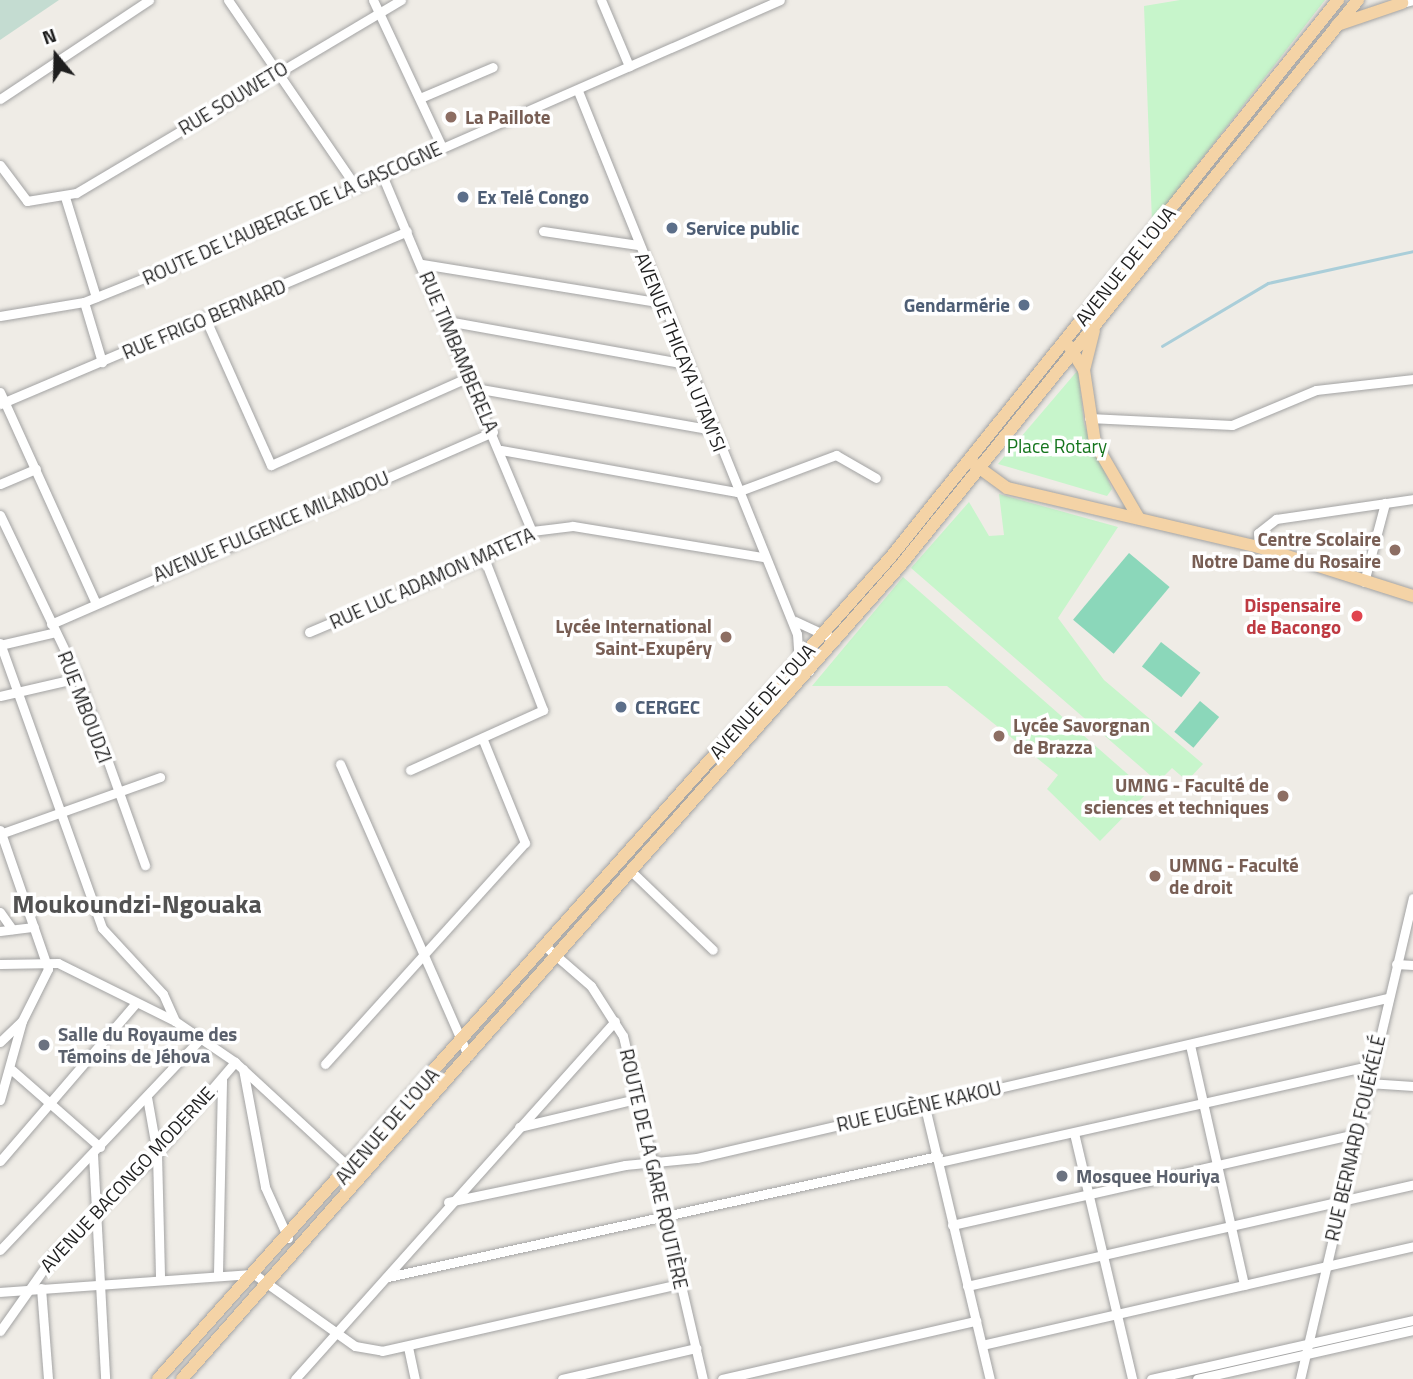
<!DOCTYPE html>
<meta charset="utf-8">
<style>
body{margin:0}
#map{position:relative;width:1413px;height:1379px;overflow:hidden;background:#efece6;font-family:"Titillium Web",sans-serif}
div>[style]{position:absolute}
.wetland>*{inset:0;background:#c4dcd1}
.park>*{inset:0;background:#c7f5cb}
.pitch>*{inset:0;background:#8bd7ba;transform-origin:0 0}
.stream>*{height:2.5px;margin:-1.25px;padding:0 1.25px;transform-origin:1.25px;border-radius:1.25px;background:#aaced9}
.roads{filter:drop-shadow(0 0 2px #a3a3a3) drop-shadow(0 0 2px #a3a3a3)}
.minor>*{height:9px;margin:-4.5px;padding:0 4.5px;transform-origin:4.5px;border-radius:4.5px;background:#fff}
.major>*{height:12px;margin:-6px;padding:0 6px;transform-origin:6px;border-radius:6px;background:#f4d3a6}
.dots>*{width:19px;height:19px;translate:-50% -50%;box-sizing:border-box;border:4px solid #fff;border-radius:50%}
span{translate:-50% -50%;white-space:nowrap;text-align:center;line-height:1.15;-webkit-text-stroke:7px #fff;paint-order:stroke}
.street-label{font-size:19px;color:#1f1f1f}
.education-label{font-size:19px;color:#785e54;font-weight:700}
.left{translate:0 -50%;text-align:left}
.right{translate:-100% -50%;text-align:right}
.service-label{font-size:19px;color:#4e5e75;font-weight:700}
.park-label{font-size:19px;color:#15751d}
.health-label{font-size:19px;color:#be3a42;font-weight:700}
.worship-label{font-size:19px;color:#5b616d;font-weight:700}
.district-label{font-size:26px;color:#525252;font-weight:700}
.north{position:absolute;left:21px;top:21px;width:70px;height:70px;-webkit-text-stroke:5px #fff;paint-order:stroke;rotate:341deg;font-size:19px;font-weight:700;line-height:28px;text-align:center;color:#1f1f1f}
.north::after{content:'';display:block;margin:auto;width:24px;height:32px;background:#1f1f1f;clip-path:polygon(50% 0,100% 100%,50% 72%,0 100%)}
</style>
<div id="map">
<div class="wetland">
<div style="clip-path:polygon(0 0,59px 0,0 40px)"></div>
</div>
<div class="park">
<div style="clip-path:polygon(1180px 0,1325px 0,1152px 223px,1144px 6px)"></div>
<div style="clip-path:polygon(1078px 370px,1084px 424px,1112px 489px,1107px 496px,998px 464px)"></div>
<div style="clip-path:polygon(999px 494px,1118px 527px,1058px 618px,1104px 680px,1203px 764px,1187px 781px,1172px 768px,1158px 782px,911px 568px,969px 502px,989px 536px,1004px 535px)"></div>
<div style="clip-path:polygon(903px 577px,1148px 792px,1100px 841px,1047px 789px,1058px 775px,947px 686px,812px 686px)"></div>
</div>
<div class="pitch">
<div style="left:1129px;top:553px;width:53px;height:87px;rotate:40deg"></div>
<div style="left:1161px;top:642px;width:50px;height:31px;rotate:38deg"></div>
<div style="left:1200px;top:701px;width:25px;height:40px;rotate:40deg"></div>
</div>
<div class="stream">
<div style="left:1162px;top:346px;width:123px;rotate:-30.7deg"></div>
<div style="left:1268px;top:283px;width:148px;rotate:-12.4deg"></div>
</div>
<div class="roads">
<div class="minor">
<div style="left:228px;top:0;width:227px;rotate:55.6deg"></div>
<div style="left:373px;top:0;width:162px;rotate:64.9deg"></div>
<div style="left:601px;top:0;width:72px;rotate:67deg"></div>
<div style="left:1402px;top:3px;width:11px;rotate:-15deg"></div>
<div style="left:578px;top:91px;width:585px;rotate:68.04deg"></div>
<div style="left:797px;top:634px;width:26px;rotate:86deg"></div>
<div style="left:799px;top:660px;width:15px;rotate:48deg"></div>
<div style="left:420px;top:98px;width:79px;rotate:-23deg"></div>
<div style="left:0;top:99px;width:179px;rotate:-33.6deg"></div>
<div style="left:0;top:165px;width:45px;rotate:53.1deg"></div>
<div style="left:27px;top:201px;width:50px;rotate:-9.3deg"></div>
<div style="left:76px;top:193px;width:378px;rotate:-30.7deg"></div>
<div style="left:382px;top:175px;width:386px;rotate:67.2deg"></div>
<div style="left:65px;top:197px;width:105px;rotate:72.8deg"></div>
<div style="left:543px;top:231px;width:96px;rotate:8.4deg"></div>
<div style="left:422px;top:264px;width:243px;rotate:9.2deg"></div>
<div style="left:84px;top:302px;width:63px;rotate:73.3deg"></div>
<div style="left:0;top:316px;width:85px;rotate:-9.5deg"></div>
<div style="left:84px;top:302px;width:92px;rotate:-21.8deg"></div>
<div style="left:169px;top:268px;width:667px;rotate:-23.68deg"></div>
<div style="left:206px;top:320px;width:159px;rotate:65.9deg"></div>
<div style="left:271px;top:465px;width:219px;rotate:-24deg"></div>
<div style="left:447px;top:321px;width:243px;rotate:10.2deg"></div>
<div style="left:475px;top:388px;width:242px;rotate:10deg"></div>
<div style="left:0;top:392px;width:230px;rotate:65.6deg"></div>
<div style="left:0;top:404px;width:442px;rotate:-23deg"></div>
<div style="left:1089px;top:418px;width:143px;rotate:2.8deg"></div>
<div style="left:1232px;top:425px;width:91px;rotate:-22.6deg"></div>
<div style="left:1316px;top:390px;width:98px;rotate:-6.5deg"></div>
<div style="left:501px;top:450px;width:240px;rotate:10.1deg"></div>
<div style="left:737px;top:492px;width:106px;rotate:-20.5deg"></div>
<div style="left:836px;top:455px;width:46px;rotate:29.9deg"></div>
<div style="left:0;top:484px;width:39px;rotate:-23deg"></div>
<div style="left:0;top:515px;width:181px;rotate:64.4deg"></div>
<div style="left:78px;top:678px;width:199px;rotate:70.3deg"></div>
<div style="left:1259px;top:547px;width:14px;rotate:-94deg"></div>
<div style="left:1258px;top:533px;width:23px;rotate:-38deg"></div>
<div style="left:1276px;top:519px;width:138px;rotate:-8.3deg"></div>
<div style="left:1364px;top:582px;width:82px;rotate:-75.1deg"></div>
<div style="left:795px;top:621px;width:45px;rotate:24.9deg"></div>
<div style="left:51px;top:624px;width:482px;rotate:-23.5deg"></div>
<div style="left:309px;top:632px;width:190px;rotate:-22.9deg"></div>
<div style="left:484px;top:558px;width:55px;rotate:-29.4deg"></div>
<div style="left:532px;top:531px;width:41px;rotate:-7deg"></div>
<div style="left:573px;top:526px;width:193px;rotate:9.3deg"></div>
<div style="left:0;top:643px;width:303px;rotate:70.3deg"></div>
<div style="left:102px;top:928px;width:90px;rotate:47.3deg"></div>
<div style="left:163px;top:994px;width:30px;rotate:66deg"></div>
<div style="left:0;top:645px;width:57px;rotate:-13.1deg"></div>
<div style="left:0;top:696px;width:80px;rotate:-13deg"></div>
<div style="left:340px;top:764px;width:319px;rotate:66.3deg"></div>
<div style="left:410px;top:770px;width:146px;rotate:-24.3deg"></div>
<div style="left:543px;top:710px;width:163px;rotate:-111.2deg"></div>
<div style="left:0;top:830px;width:147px;rotate:70.9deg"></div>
<div style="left:48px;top:969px;width:58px;rotate:116.6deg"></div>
<div style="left:22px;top:1021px;width:82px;rotate:105.6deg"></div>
<div style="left:0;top:834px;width:170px;rotate:-19.6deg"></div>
<div style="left:632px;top:872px;width:112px;rotate:43.9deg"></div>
<div style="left:0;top:912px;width:21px;rotate:55deg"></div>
<div style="left:0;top:931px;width:34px;rotate:-7deg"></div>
<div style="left:545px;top:946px;width:61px;rotate:41deg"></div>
<div style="left:591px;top:986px;width:59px;rotate:57.4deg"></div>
<div style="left:623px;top:1036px;width:352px;rotate:76.9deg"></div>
<div style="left:0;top:964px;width:58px;rotate:-1deg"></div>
<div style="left:58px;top:963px;width:131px;rotate:26.4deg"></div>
<div style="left:175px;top:1021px;width:73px;rotate:34.3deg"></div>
<div style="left:235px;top:1062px;width:156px;rotate:42.7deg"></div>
<div style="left:1396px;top:964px;width:17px;rotate:3deg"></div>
<div style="left:0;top:1042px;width:30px;rotate:-44deg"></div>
<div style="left:1190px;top:1045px;width:246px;rotate:77.3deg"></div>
<div style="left:325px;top:1064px;width:298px;rotate:-47.9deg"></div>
<div style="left:525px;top:843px;width:111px;rotate:-112.2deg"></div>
<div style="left:243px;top:1069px;width:120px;rotate:79.4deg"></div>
<div style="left:265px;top:1187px;width:56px;rotate:65.7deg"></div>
<div style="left:12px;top:1070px;width:117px;rotate:41.2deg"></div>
<div style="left:1368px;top:1083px;width:45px;rotate:3.8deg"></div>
<div style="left:147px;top:1097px;width:57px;rotate:79.9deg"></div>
<div style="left:157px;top:1153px;width:125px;rotate:88.6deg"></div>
<div style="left:924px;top:1103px;width:284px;rotate:76.6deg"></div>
<div style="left:519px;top:1127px;width:124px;rotate:-13.5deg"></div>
<div style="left:1074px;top:1133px;width:253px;rotate:76.7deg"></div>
<div style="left:93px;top:1154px;width:225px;rotate:86.9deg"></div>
<div style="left:0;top:1161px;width:208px;rotate:-49.3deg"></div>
<div style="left:939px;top:1162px;width:445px;rotate:-12.6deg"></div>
<div style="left:448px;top:1202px;width:181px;rotate:-11.8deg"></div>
<div style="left:625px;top:1165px;width:72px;rotate:-5.6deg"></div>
<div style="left:697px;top:1158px;width:708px;rotate:-13.06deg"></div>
<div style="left:952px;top:1225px;width:414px;rotate:-12.7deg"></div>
<div style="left:0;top:1250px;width:292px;rotate:-46.5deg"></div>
<div style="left:218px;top:1273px;width:194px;rotate:-88.8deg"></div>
<div style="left:388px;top:1277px;width:563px;rotate:-12.41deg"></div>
<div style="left:967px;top:1286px;width:457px;rotate:-12.8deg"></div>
<div style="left:41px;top:1288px;width:91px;rotate:85.6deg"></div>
<div style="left:0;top:1292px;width:255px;rotate:-4.1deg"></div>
<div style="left:254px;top:1274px;width:124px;rotate:35.5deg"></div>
<div style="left:355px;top:1346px;width:27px;rotate:10deg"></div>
<div style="left:382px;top:1351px;width:305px;rotate:-12.7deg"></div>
<div style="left:0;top:1331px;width:95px;rotate:-54.8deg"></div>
<div style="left:55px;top:1253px;width:143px;rotate:-44.4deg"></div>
<div style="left:157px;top:1153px;width:120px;rotate:-49.4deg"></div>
<div style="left:982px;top:1345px;width:442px;rotate:-12.9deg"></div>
<div style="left:408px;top:1347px;width:33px;rotate:78deg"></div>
<div style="left:295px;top:1379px;width:480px;rotate:-48.2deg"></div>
<div style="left:562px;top:1379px;width:138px;rotate:-13deg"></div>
<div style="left:722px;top:1379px;width:261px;rotate:-12.9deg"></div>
<div style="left:1151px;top:1379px;width:269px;rotate:-12.7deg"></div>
<div style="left:1197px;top:1379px;width:221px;rotate:-12.8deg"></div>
<div style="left:1300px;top:1379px;width:494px;rotate:-76.8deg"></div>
</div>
<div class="major">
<div style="left:1337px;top:25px;width:69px;rotate:-18.7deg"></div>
<div style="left:1069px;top:346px;width:28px;rotate:58deg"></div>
<div style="left:1084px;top:370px;width:74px;rotate:81.4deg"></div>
<div style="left:1095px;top:443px;width:86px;rotate:59.8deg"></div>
<div style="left:1084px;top:370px;width:41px;rotate:-76deg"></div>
<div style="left:974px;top:464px;width:41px;rotate:36deg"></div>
<div style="left:1007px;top:488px;width:259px;rotate:13.2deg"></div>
<div style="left:1259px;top:547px;width:162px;rotate:17.7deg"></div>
<div style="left:158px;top:1379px;width:1100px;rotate:-48.28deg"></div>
<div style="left:890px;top:558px;width:716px;rotate:-51.24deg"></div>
<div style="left:182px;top:1379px;width:1085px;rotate:-48.55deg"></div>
<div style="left:900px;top:566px;width:728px;rotate:-51.02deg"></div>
</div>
</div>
<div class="dots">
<div style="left:451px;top:117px;background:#8d6e63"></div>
<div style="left:463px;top:197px;background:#5c6f8a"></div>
<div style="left:672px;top:228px;background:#5c6f8a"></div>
<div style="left:1024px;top:305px;background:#5c6f8a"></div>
<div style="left:1395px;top:550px;background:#8d6e63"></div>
<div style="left:1357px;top:616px;background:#e0444e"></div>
<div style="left:726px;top:637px;background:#8d6e63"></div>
<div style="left:621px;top:707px;background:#5c6f8a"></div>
<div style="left:999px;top:736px;background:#8d6e63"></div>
<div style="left:1283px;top:796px;background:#8d6e63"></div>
<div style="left:1155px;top:876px;background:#8d6e63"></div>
<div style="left:44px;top:1045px;background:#6b7280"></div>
<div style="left:1062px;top:1176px;background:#6b7280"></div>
</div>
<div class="street-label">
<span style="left:233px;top:98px;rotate:-31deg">RUE SOUWETO</span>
<span style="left:292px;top:213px;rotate:-24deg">ROUTE DE L'AUBERGE DE LA GASCOGNE</span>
<span style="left:1125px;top:266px;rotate:-51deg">AVENUE DE L'OUA</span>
<span style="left:204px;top:319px;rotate:-23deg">RUE FRIGO BERNARD</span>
<span style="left:459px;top:352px;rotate:67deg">RUE TIMBAMBERELA</span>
<span style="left:681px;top:352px;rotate:68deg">AVENUE THICAYA UTAM'SI</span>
<span style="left:271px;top:526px;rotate:-23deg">AVENUE FULGENCE MILANDOU</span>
<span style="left:432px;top:578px;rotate:-24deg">RUE LUC ADAMON MATETA</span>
<span style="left:762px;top:701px;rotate:-48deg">AVENUE DE L'OUA</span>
<span style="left:85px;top:707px;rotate:69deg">RUE MBOUDZI</span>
<span style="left:919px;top:1106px;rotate:-13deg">RUE EUGÈNE KAKOU</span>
<span style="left:387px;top:1126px;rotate:-49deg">AVENUE DE L'OUA</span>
<span style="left:1355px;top:1138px;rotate:-77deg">RUE BERNARD FOUÉKÉLÉ</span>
<span style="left:654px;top:1169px;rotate:77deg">ROUTE DE LA GARE ROUTIÈRE</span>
<span style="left:127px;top:1179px;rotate:-47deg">AVENUE BACONGO MODERNE</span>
</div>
<div class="education-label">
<span class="left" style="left:465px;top:117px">La Paillote</span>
<span class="right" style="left:1381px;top:550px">Centre Scolaire<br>Notre Dame du Rosaire</span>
<span class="right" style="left:712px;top:637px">Lycée International<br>Saint-Exupéry</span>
<span class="left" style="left:1013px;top:736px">Lycée Savorgnan<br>de Brazza</span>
<span class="right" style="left:1269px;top:796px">UMNG - Faculté de<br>sciences et techniques</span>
<span class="left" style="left:1169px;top:876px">UMNG - Faculté<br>de droit</span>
</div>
<div class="service-label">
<span class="left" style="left:477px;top:197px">Ex Telé Congo</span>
<span class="left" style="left:686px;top:228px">Service public</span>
<span class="right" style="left:1010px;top:305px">Gendarmérie</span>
<span class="left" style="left:635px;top:707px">CERGEC</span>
</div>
<div class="park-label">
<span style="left:1057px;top:446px">Place Rotary</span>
</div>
<div class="health-label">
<span class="right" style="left:1341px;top:616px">Dispensaire<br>de Bacongo</span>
</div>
<div class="worship-label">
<span class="left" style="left:58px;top:1045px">Salle du Royaume des<br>Témoins de Jéhova</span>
<span class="left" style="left:1076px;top:1176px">Mosquee Houriya</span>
</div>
<div class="district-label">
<span style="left:137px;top:904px">Moukoundzi-Ngouaka</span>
</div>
<div class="north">N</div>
</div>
